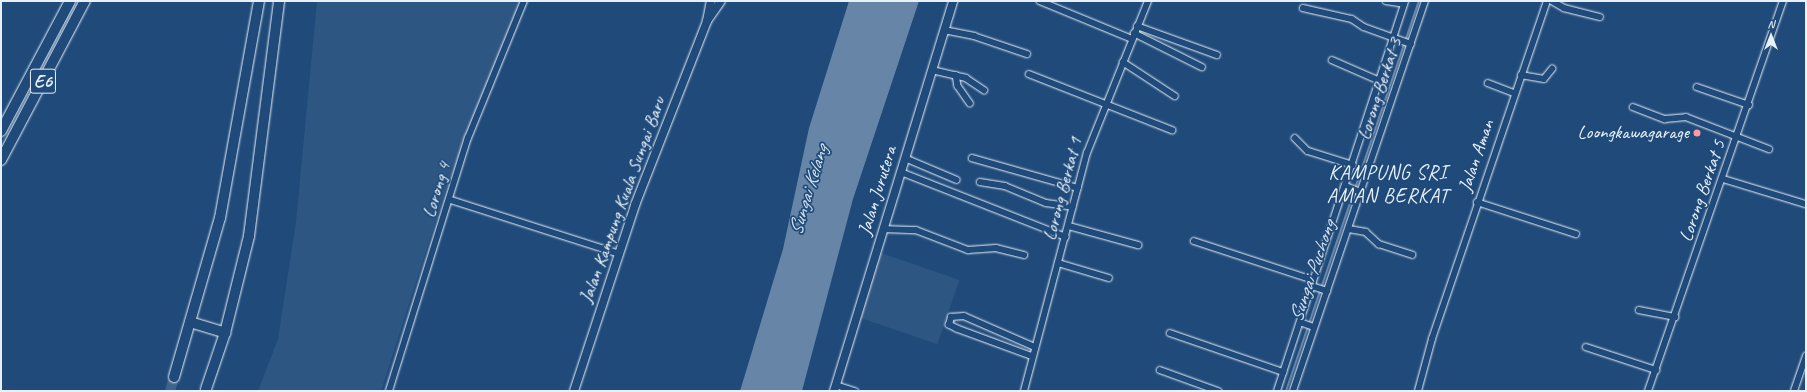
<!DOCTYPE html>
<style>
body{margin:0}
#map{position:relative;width:1807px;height:392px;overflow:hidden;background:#1f4a7a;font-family:Caveat,sans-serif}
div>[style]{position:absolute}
.built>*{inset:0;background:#2e5683;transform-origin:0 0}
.water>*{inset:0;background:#6685a7}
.stream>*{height:2px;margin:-1px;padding:0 1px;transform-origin:1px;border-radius:1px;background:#6685a7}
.highway-tunnel>*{height:10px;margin-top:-5px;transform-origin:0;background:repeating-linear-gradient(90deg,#3d638d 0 10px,transparent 0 15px)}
.roads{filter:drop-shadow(0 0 1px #e8f1f8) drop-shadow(0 0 1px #e8f1f8)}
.street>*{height:5.5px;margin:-2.75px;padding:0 2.75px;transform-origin:2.75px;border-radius:2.75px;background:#1f4a7a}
.secondary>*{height:8px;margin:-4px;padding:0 4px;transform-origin:4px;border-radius:4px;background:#1f4a7a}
.highway>*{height:10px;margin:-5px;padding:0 5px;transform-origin:5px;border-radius:5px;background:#1f4a7a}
.dots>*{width:11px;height:11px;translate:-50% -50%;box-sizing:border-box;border:2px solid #1f4a7a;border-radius:50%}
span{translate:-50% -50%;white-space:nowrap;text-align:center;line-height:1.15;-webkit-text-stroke:3.5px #1f4a7a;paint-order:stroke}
.shield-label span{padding:1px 3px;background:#1f4a7a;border:1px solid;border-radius:3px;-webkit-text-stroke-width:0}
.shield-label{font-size:18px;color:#e8f1f8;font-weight:700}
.street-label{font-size:19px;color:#e8f1f8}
.poi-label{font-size:19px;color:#e8f1f8}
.right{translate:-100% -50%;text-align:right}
.neighbourhood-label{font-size:20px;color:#e8f1f8;letter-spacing:1px}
.water-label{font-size:20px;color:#d4e1ec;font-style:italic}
.frame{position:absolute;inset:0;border:2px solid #e8f1f8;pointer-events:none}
.north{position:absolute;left:1751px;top:16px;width:40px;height:40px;-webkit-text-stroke:3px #1f4a7a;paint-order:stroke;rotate:0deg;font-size:11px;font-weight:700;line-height:16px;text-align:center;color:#e8f1f8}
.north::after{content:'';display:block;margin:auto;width:14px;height:18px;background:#e8f1f8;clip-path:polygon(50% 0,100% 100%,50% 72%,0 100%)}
</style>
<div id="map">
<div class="built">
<div style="clip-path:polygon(317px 1px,521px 1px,446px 189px,381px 391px,258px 391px,278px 339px,296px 222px)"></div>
<div style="left:881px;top:253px;width:83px;height:68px;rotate:19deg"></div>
</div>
<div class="water">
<div style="clip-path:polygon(849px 1px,919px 1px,853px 199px,802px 391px,740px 391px,783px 249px,809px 128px)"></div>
</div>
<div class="stream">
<div style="left:1286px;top:391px;width:412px;rotate:-71.2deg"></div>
</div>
<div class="highway-tunnel">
<div style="left:170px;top:391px;width:15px;rotate:-74deg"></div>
</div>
<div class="roads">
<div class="street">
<div style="left:1040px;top:1px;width:100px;rotate:22.4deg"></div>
<div style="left:1386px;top:1px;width:18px;rotate:9deg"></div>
<div style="left:1552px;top:1px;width:14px;rotate:30deg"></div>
<div style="left:1564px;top:8px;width:37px;rotate:14deg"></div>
<div style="left:1303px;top:8px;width:50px;rotate:12.7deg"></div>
<div style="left:1352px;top:19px;width:14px;rotate:34deg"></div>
<div style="left:1364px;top:27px;width:50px;rotate:19.9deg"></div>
<div style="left:1137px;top:26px;width:85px;rotate:19.9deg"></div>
<div style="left:944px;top:30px;width:31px;rotate:11deg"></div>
<div style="left:974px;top:36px;width:56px;rotate:18.8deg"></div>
<div style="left:1134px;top:33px;width:76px;rotate:26.6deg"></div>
<div style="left:1332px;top:60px;width:52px;rotate:23.6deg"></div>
<div style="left:1123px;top:62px;width:62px;rotate:33.2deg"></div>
<div style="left:932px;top:70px;width:35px;rotate:13deg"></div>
<div style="left:966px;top:78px;width:22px;rotate:34deg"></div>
<div style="left:1029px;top:74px;width:154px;rotate:21.4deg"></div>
<div style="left:956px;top:75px;width:11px;rotate:80deg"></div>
<div style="left:958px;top:86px;width:21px;rotate:55deg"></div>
<div style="left:1521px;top:75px;width:23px;rotate:10deg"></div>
<div style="left:1544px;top:79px;width:13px;rotate:-51deg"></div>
<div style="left:1488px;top:83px;width:28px;rotate:21deg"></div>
<div style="left:1697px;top:87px;width:55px;rotate:19.1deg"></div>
<div style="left:1633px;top:107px;width:34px;rotate:21deg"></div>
<div style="left:1665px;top:119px;width:21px;rotate:-5deg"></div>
<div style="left:1686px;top:117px;width:89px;rotate:21.1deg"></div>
<div style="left:1295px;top:138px;width:18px;rotate:45deg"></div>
<div style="left:1308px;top:151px;width:47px;rotate:17.3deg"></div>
<div style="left:905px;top:158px;width:56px;rotate:22.9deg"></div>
<div style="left:972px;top:158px;width:110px;rotate:15.8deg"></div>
<div style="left:901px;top:172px;width:177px;rotate:21.5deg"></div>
<div style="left:1723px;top:179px;width:87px;rotate:16.8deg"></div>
<div style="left:980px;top:182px;width:25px;rotate:9deg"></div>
<div style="left:1005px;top:186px;width:44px;rotate:22.5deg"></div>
<div style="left:1046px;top:203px;width:27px;rotate:8deg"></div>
<div style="left:1346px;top:186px;width:16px;rotate:22deg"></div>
<div style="left:451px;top:200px;width:177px;rotate:17.7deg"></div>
<div style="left:1477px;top:202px;width:104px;rotate:17.9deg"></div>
<div style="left:1069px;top:226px;width:72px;rotate:15.4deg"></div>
<div style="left:883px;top:229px;width:33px;rotate:2deg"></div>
<div style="left:916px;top:230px;width:56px;rotate:21deg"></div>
<div style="left:968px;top:250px;width:28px;rotate:-4deg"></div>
<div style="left:996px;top:248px;width:29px;rotate:14deg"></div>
<div style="left:1349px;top:229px;width:17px;rotate:10deg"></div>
<div style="left:1366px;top:232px;width:18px;rotate:43deg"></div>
<div style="left:1379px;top:244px;width:35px;rotate:18deg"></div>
<div style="left:1194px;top:241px;width:125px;rotate:18.1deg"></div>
<div style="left:1058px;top:263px;width:53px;rotate:16.4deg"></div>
<div style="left:1312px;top:286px;width:16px;rotate:18deg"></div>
<div style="left:1639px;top:310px;width:37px;rotate:11deg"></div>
<div style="left:1300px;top:322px;width:15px;rotate:20deg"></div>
<div style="left:1170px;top:333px;width:120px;rotate:19deg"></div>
<div style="left:1586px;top:347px;width:74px;rotate:18.2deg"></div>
<div style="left:1033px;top:357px;width:81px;rotate:-159.8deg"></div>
<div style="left:957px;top:329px;width:9px;rotate:-153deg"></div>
<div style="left:949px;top:325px;width:8px;rotate:-76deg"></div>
<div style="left:951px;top:317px;width:13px;rotate:-4deg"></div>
<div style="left:964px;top:316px;width:77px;rotate:23.6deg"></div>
<div style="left:1160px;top:370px;width:62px;rotate:19.9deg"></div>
<div style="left:836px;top:385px;width:20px;rotate:18deg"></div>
<div style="left:389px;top:391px;width:265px;rotate:-72.7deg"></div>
<div style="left:468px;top:138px;width:148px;rotate:-67.8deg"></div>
<div style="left:1024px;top:391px;width:246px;rotate:-75.2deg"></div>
<div style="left:1087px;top:153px;width:164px;rotate:-68.1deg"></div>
<div style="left:1277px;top:391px;width:410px;rotate:-71.8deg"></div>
<div style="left:1293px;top:391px;width:412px;rotate:-71.3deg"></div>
<div style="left:1418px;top:391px;width:54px;rotate:-74.9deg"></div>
<div style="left:1432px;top:339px;width:357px;rotate:-71.2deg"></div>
<div style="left:1648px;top:391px;width:413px;rotate:-70.9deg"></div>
<div style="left:1794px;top:391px;width:37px;rotate:-71deg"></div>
</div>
<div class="secondary">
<div style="left:707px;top:21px;width:24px;rotate:-55deg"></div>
<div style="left:574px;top:391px;width:196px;rotate:-71.8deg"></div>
<div style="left:635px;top:205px;width:198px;rotate:-68.6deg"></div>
<div style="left:707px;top:21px;width:20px;rotate:-79deg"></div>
<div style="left:834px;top:391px;width:408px;rotate:-73deg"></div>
</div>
<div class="highway">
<div style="left:1px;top:131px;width:147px;rotate:-62deg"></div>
<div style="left:1px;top:160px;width:180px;rotate:-62.2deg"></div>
<div style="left:190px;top:322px;width:37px;rotate:17deg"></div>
<div style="left:174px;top:377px;width:166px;rotate:-73.9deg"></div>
<div style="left:220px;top:218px;width:220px;rotate:-79.8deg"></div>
<div style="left:206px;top:389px;width:59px;rotate:-71.3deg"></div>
<div style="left:225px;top:333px;width:100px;rotate:-76.1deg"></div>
<div style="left:249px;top:236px;width:237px;rotate:-82.7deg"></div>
</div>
</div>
<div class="dots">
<div style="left:1697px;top:133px;background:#ff9aa2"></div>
</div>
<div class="shield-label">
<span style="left:43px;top:81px">E6</span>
</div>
<div class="street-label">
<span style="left:1380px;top:89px;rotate:-72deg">Lorong Berkat 3</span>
<span style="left:1477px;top:156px;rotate:-71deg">Jalan Aman</span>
<span style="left:1063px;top:189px;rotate:-75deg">Lorong Berkat 1</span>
<span style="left:437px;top:190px;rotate:-73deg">Lorong 4</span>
<span style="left:878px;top:191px;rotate:-73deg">Jalan Jurutera</span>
<span style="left:1703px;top:191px;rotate:-71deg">Lorong Berkat 5</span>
<span style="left:623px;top:200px;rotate:-70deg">Jalan Kampung Kuala Sungai Baru</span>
</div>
<div class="poi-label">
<span class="right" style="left:1689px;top:133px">Loongkawagarage</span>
</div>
<div class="neighbourhood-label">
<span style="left:1388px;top:184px">KAMPUNG SRI<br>AMAN BERKAT</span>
</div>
<div class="water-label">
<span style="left:808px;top:190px;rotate:-73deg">Sungai Kelang</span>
<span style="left:1312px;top:271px;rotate:-71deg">Sungai Puchong</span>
</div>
<div class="frame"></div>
<div class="north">N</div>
</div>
